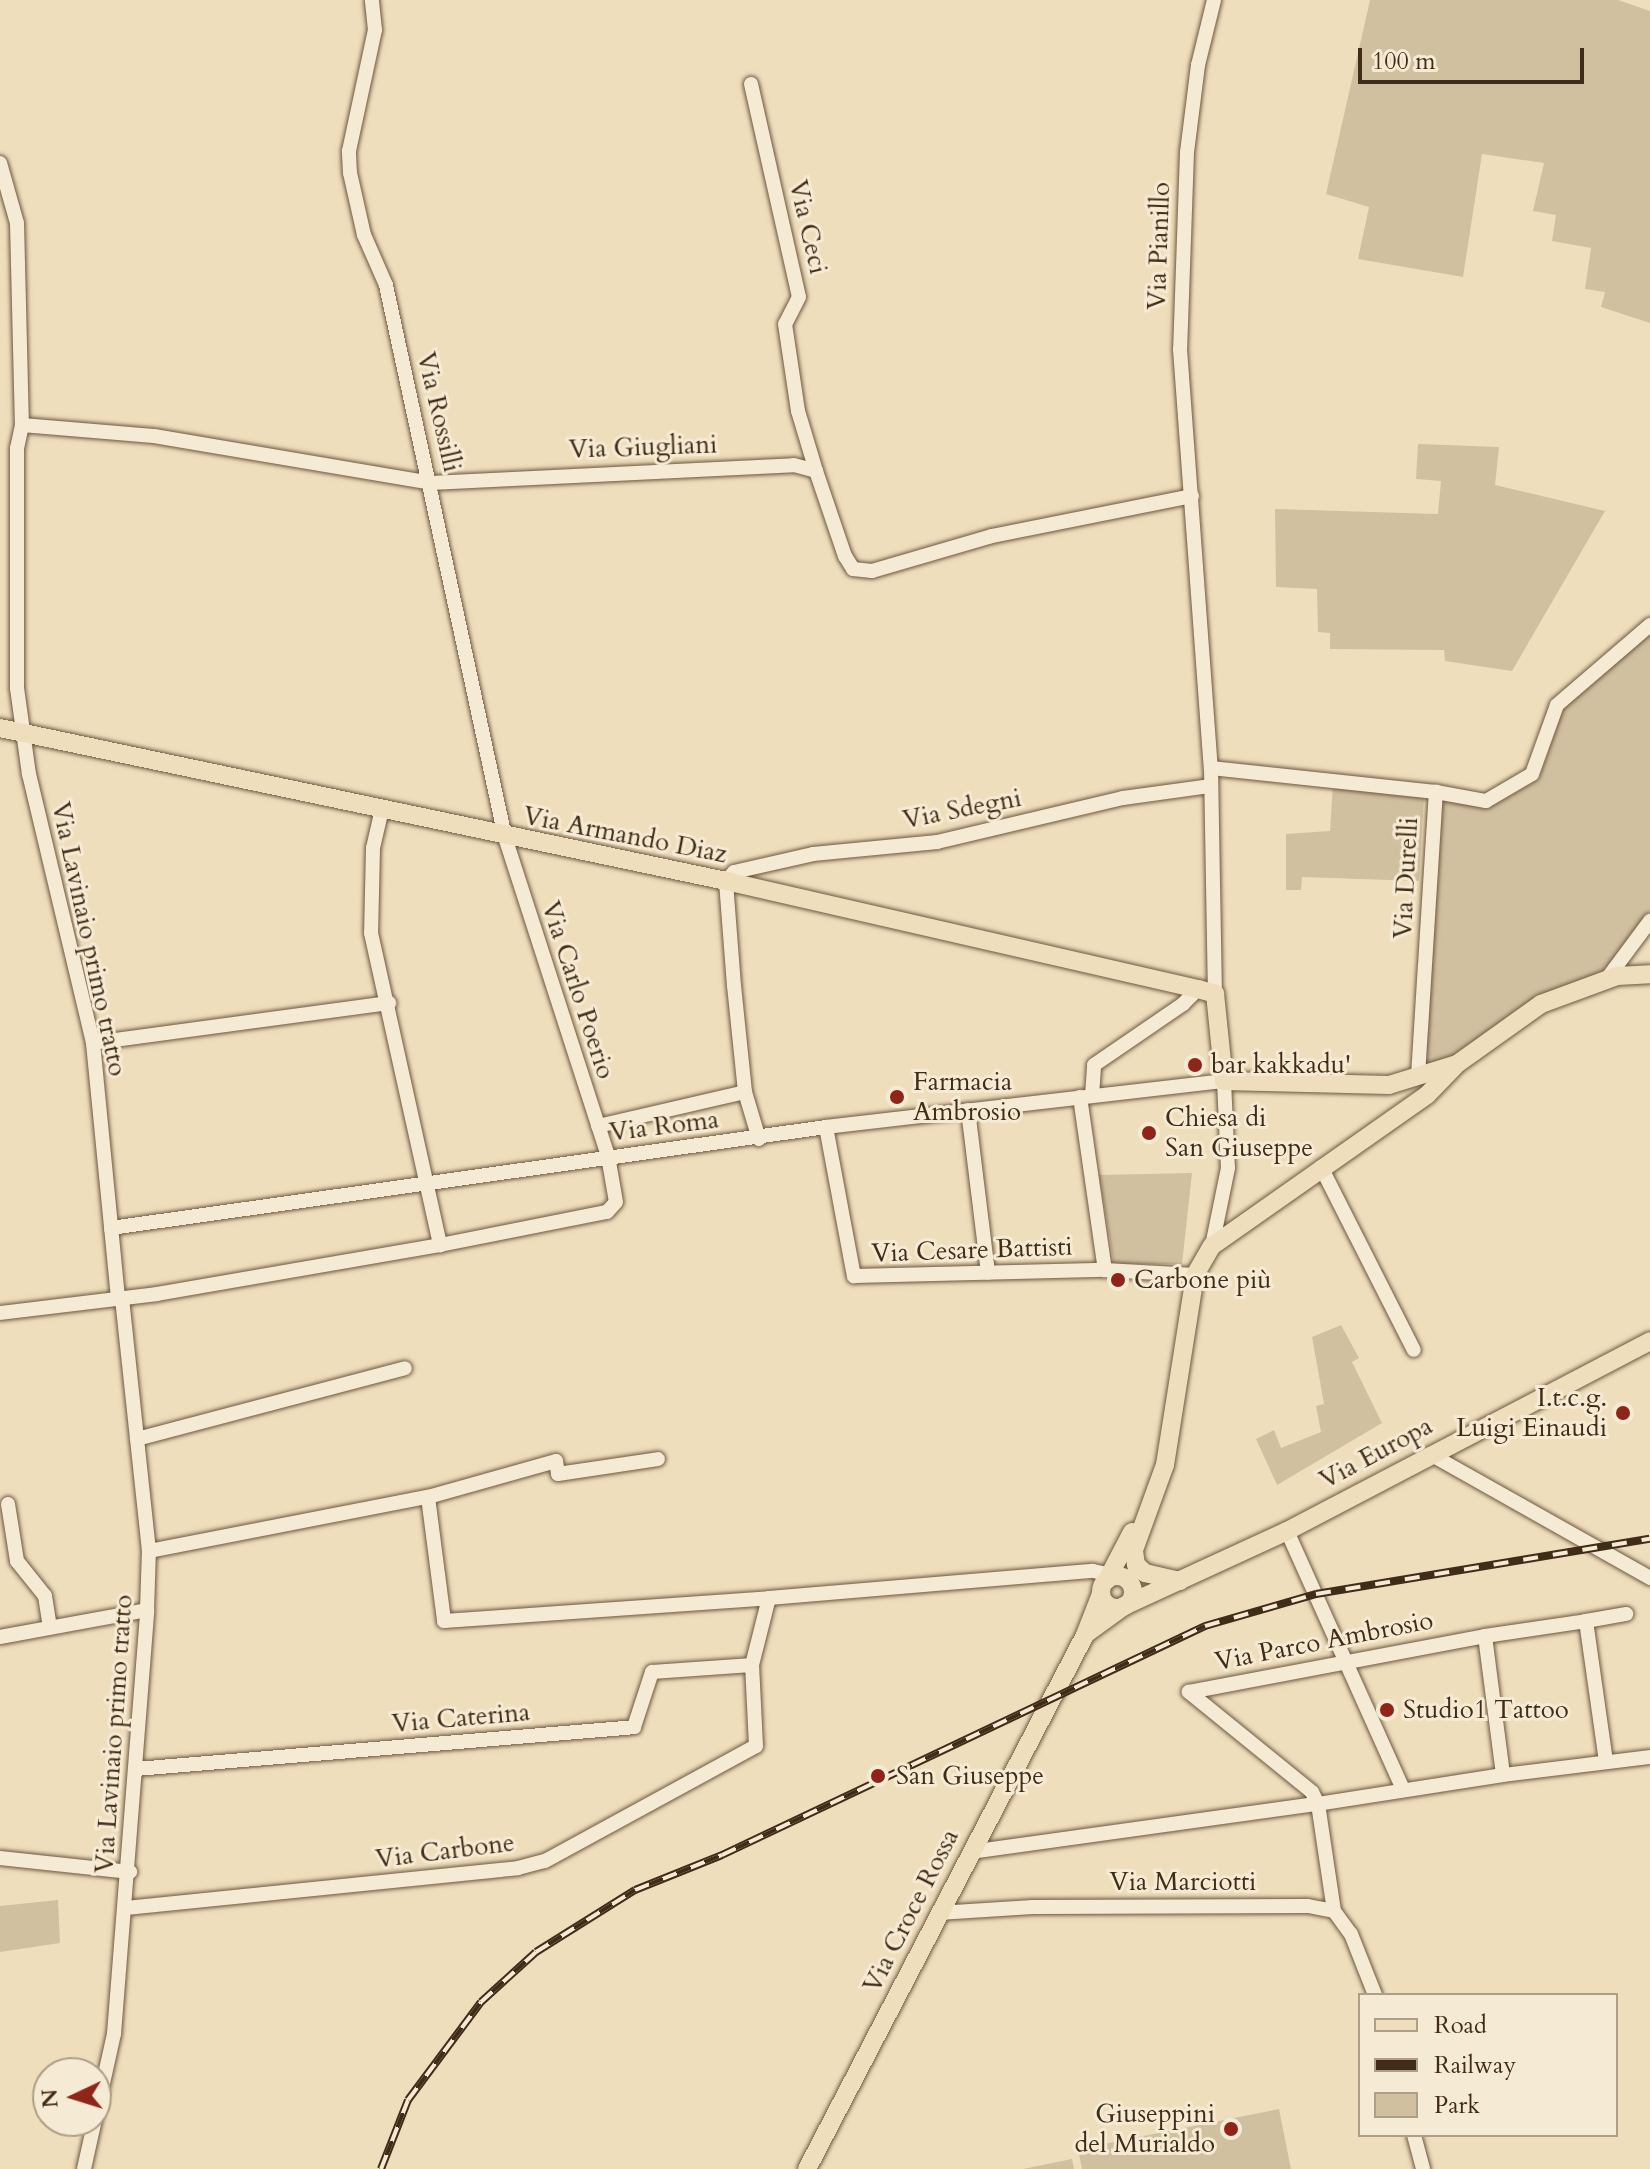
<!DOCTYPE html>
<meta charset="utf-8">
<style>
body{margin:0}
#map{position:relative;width:1650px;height:2169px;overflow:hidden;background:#efdebc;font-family:Cardo,serif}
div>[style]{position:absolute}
.green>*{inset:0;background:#d1c0a0}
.roads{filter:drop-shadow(0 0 2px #6c5840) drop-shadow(0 0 2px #6c5840)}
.minor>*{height:14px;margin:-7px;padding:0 7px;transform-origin:7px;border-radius:7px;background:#f5ead3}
.major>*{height:18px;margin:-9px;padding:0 9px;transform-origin:9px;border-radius:9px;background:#efdebc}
.major>.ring{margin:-9px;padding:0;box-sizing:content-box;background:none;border:18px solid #efdebc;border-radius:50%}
.rail>*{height:8px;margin-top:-4px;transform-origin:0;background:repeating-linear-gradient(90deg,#f5ead3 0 15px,#412c17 0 30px);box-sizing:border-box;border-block:2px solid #412c17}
.dots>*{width:22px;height:22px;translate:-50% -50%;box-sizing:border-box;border:4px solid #f5ead3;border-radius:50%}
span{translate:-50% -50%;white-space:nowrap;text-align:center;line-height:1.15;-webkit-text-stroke:6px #f5ead3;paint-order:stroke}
.street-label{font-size:26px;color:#412c17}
.poi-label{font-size:26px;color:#412c17}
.left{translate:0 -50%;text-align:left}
.right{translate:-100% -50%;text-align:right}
.legend{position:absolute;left:1358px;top:1993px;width:260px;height:144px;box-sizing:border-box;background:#f5ead3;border:2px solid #ad9e88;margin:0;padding:10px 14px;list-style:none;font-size:24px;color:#412c17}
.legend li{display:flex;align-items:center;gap:16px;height:40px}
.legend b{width:40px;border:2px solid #ad9e88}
.north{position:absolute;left:32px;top:2057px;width:80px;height:80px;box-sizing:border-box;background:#f5ead3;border:2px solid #ad9e88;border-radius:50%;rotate:266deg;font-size:22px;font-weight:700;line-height:32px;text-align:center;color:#412c17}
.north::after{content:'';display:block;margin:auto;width:28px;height:36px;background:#8f2418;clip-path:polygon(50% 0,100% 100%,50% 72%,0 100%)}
.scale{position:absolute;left:1358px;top:48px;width:226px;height:36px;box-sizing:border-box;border:4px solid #412c17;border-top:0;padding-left:10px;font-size:24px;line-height:28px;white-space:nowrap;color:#412c17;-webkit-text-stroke:6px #f5ead3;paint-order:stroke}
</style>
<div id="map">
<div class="green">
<div style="clip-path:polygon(1370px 0,1618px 0,1650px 11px,1650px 323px,1601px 307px,1605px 292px,1585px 289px,1591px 248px,1552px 241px,1556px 215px,1533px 211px,1544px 163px,1482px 154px,1463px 277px,1358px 259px,1369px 207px,1326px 194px)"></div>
<div style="clip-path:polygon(1418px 444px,1499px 447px,1495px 485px,1605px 511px,1512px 671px,1445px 661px,1444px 650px,1330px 649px,1330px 633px,1318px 632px,1317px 589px,1276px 587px,1275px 509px,1438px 514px,1441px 481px,1416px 479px)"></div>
<div style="clip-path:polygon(1650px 631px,1650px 911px,1602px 974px,1457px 1057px,1424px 1068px,1441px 800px,1487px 809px,1539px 779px,1564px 706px)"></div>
<div style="clip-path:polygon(1333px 785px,1424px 796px,1419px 881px,1302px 877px,1301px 890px,1286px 890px,1286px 834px,1330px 831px)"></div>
<div style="clip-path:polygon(1192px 1173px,1182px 1264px,1114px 1264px,1099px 1175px)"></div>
<div style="clip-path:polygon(1341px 1325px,1359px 1358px,1352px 1362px,1382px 1423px,1277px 1485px,1256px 1439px,1274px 1430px,1281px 1448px,1321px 1432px,1316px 1406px,1324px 1404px,1312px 1337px)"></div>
<div style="clip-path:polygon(58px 1900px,60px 1943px,0 1952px,0 1906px)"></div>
<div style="clip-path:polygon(1279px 2109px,1291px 2169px,1082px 2169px,1078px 2149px)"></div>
<div style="clip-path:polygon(1072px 2159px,1074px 2169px,1023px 2169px)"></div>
</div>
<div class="roads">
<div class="minor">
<div style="left:1214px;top:0;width:67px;rotate:103.8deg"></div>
<div style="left:1198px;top:65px;width:88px;rotate:97.2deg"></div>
<div style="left:1187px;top:152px;width:197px;rotate:92deg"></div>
<div style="left:1180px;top:349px;width:420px;rotate:85.8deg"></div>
<div style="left:1211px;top:768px;width:226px;rotate:89deg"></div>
<div style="left:751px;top:84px;width:218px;rotate:77.3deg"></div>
<div style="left:799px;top:297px;width:30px;rotate:117deg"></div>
<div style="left:785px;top:324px;width:88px;rotate:81.5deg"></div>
<div style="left:798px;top:411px;width:63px;rotate:73.3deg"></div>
<div style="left:0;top:163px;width:62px;rotate:74.2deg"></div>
<div style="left:17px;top:223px;width:202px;rotate:88.6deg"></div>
<div style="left:22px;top:425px;width:24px;rotate:102deg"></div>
<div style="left:17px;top:448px;width:240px;rotate:90deg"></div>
<div style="left:17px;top:688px;width:87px;rotate:82.1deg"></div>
<div style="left:29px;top:774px;width:277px;rotate:76.6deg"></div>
<div style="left:93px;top:1043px;width:257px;rotate:84.4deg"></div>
<div style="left:22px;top:425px;width:132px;rotate:4.8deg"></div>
<div style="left:154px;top:436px;width:281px;rotate:9.6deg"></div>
<div style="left:431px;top:483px;width:363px;rotate:-2.8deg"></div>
<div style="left:794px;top:465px;width:23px;rotate:15deg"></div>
<div style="left:816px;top:471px;width:90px;rotate:71.2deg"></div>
<div style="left:845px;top:556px;width:15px;rotate:58deg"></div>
<div style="left:853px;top:569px;width:19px;rotate:6deg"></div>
<div style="left:872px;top:571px;width:125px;rotate:-16.3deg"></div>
<div style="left:992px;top:536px;width:204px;rotate:-11.3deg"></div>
<div style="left:1211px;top:768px;width:226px;rotate:6.1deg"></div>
<div style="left:382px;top:809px;width:40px;rotate:103deg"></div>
<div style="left:373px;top:848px;width:85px;rotate:91.3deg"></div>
<div style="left:371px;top:933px;width:320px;rotate:77.5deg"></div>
<div style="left:1606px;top:980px;width:74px;rotate:-53.3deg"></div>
<div style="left:93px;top:1043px;width:299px;rotate:-7.7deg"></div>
<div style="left:1418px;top:1076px;width:285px;rotate:-86.4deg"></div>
<div style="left:1436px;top:792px;width:51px;rotate:10.2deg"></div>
<div style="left:1486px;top:801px;width:53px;rotate:-30.4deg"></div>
<div style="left:1532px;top:774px;width:73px;rotate:-70.1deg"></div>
<div style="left:1557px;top:705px;width:123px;rotate:-40.7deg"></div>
<div style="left:1092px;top:1096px;width:31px;rotate:-86deg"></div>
<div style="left:1094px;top:1065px;width:108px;rotate:-34.4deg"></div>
<div style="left:1183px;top:1004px;width:21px;rotate:-45deg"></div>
<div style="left:1080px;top:1097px;width:175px;rotate:81.8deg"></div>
<div style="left:968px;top:1110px;width:164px;rotate:83deg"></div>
<div style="left:598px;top:1126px;width:151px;rotate:-13deg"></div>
<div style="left:826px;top:1127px;width:152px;rotate:79.4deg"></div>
<div style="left:854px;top:1276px;width:251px;rotate:-1.4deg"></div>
<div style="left:1105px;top:1270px;width:90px;rotate:3.2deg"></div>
<div style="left:759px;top:1139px;width:49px;rotate:-106.6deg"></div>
<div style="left:745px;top:1092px;width:107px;rotate:-95.9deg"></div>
<div style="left:734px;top:986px;width:105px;rotate:-94.4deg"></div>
<div style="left:726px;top:881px;width:12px;rotate:-48deg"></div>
<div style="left:734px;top:872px;width:81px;rotate:-12.8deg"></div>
<div style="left:813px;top:854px;width:125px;rotate:-5.5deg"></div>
<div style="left:937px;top:842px;width:191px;rotate:-13.3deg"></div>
<div style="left:1123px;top:798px;width:89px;rotate:-7.8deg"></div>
<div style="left:1321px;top:1167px;width:205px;rotate:63.1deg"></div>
<div style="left:111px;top:1228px;width:722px;rotate:-8.04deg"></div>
<div style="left:826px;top:1127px;width:401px;rotate:-6.6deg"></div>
<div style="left:1224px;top:1081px;width:87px;rotate:87.4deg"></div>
<div style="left:1228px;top:1168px;width:80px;rotate:101.6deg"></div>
<div style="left:0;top:1313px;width:158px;rotate:-6.9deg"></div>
<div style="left:157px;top:1294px;width:287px;rotate:-9.8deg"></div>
<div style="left:440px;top:1245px;width:170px;rotate:-11.2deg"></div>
<div style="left:607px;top:1212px;width:13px;rotate:-48deg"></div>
<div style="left:616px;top:1202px;width:47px;rotate:-99.9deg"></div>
<div style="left:608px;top:1156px;width:335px;rotate:-107.9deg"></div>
<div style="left:505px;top:837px;width:565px;rotate:-102.17deg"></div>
<div style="left:386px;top:285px;width:55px;rotate:-113.7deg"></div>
<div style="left:364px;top:235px;width:64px;rotate:-102.7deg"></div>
<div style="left:350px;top:173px;width:22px;rotate:-93deg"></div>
<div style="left:349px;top:151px;width:124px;rotate:-77.9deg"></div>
<div style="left:375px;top:30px;width:30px;rotate:-96deg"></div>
<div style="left:137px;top:1439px;width:277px;rotate:-14.8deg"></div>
<div style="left:1430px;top:1454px;width:253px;rotate:29.4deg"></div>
<div style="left:428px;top:1497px;width:125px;rotate:82.6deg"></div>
<div style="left:444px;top:1621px;width:326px;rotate:-4deg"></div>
<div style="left:8px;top:1504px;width:58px;rotate:81deg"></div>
<div style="left:17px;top:1561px;width:45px;rotate:51.3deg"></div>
<div style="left:45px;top:1596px;width:31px;rotate:81deg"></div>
<div style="left:1287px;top:1531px;width:283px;rotate:65.8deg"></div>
<div style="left:149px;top:1551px;width:284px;rotate:-11deg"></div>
<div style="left:428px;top:1497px;width:133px;rotate:-15.7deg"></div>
<div style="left:556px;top:1461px;width:13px;rotate:81deg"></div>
<div style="left:558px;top:1474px;width:101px;rotate:-8.5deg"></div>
<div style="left:1586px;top:1621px;width:41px;rotate:-9.9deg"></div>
<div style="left:1485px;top:1636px;width:140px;rotate:82.6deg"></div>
<div style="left:1503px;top:1775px;width:187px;rotate:171.1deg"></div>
<div style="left:1318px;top:1804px;width:13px;rotate:-117deg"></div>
<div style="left:1312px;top:1792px;width:159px;rotate:-140.9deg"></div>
<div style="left:1189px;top:1692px;width:301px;rotate:-10.7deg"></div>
<div style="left:1485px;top:1636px;width:102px;rotate:-8.4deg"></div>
<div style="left:1586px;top:1621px;width:141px;rotate:81.9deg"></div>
<div style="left:0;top:1637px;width:149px;rotate:-10.4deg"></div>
<div style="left:136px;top:1769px;width:500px;rotate:-4.8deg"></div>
<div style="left:634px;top:1727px;width:58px;rotate:-71.9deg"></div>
<div style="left:652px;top:1672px;width:100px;rotate:-4deg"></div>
<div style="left:1503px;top:1775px;width:148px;rotate:-7deg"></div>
<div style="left:970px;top:1852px;width:351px;rotate:-7.9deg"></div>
<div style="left:1318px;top:1804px;width:108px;rotate:81.5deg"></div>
<div style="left:0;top:1858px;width:131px;rotate:6.1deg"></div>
<div style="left:126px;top:1908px;width:394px;rotate:-5.8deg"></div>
<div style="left:518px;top:1868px;width:28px;rotate:-15deg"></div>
<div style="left:545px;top:1861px;width:240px;rotate:-28.6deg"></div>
<div style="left:756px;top:1746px;width:81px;rotate:-92.8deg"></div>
<div style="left:752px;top:1665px;width:69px;rotate:-75.8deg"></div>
<div style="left:769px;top:1598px;width:325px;rotate:-4.8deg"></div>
<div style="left:1093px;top:1571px;width:25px;rotate:12deg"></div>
<div style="left:938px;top:1913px;width:95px;rotate:-3.6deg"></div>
<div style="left:1033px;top:1907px;width:275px;rotate:-0.2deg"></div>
<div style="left:1308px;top:1906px;width:26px;rotate:11deg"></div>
<div style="left:1334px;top:1911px;width:29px;rotate:54deg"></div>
<div style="left:1351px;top:1934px;width:66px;rotate:68.5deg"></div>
<div style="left:1414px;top:2135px;width:35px;rotate:75deg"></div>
<div style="left:84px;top:2169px;width:138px;rotate:-77.5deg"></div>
<div style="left:114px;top:2034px;width:425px;rotate:-85.5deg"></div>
<div style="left:147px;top:1610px;width:59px;rotate:-88.1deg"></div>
<div style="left:149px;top:1551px;width:253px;rotate:-96.1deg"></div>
</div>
<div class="major">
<div style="left:0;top:728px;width:742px;rotate:11.9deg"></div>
<div style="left:726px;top:881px;width:484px;rotate:12.9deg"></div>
<div style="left:1198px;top:989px;width:18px;rotate:16deg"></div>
<div style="left:1215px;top:994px;width:87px;rotate:84.1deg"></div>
<div style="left:1224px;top:1081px;width:165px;rotate:1.4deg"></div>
<div style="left:1389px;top:1085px;width:71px;rotate:-17.2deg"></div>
<div style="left:1457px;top:1064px;width:103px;rotate:-35.5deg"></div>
<div style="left:1541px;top:1004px;width:81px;rotate:-20.2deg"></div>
<div style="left:1617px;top:976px;width:33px;rotate:-3deg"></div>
<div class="ring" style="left:1101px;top:1576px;width:14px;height:14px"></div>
<div style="left:1107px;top:1580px;width:54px;rotate:-62.5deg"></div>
<div style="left:1180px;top:1581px;width:36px;rotate:-167deg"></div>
<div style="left:1145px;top:1573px;width:12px;rotate:-138deg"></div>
<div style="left:1136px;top:1565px;width:15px;rotate:-98deg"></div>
<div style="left:1134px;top:1550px;width:90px;rotate:-70deg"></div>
<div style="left:1165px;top:1465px;width:192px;rotate:-81deg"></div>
<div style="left:1195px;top:1275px;width:34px;rotate:-60deg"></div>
<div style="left:1212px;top:1246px;width:263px;rotate:-35.1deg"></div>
<div style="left:1427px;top:1095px;width:40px;rotate:-46deg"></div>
<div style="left:1087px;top:1633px;width:46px;rotate:-36.1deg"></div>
<div style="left:1124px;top:1606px;width:179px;rotate:-24.7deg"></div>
<div style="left:1287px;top:1531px;width:410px;rotate:-27.6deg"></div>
<div style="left:807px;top:2169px;width:602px;rotate:-62.5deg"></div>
<div style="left:1085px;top:1635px;width:44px;rotate:-68.7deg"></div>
</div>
</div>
<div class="rail">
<div style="left:381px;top:2169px;width:74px;rotate:-68.6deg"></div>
<div style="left:408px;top:2100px;width:122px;rotate:-53.3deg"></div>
<div style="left:481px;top:2002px;width:74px;rotate:-42.3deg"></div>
<div style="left:536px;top:1952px;width:117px;rotate:-32.1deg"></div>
<div style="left:635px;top:1890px;width:94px;rotate:-21.9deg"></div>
<div style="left:722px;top:1855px;width:535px;rotate:-25.37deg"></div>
<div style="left:1205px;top:1626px;width:116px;rotate:-16.1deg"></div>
<div style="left:1316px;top:1594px;width:338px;rotate:-9.4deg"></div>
</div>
<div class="dots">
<div style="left:1195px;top:1065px;background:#8f2418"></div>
<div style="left:897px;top:1097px;background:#8f2418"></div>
<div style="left:1149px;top:1133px;background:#8f2418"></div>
<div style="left:1118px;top:1280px;background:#8f2418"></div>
<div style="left:1623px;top:1413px;background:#8f2418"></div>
<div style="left:1387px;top:1710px;background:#8f2418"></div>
<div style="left:878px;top:1776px;background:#8f2418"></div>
<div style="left:1231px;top:2129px;background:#8f2418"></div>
</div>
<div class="street-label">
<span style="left:808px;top:227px;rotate:77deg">Via Ceci</span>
<span style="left:1159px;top:246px;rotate:-88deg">Via Pianillo</span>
<span style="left:439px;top:412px;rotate:77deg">Via Rossilli</span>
<span style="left:643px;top:447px;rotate:-2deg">Via Giugliani</span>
<span style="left:962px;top:809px;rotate:-11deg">Via Sdegni</span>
<span style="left:625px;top:835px;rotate:11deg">Via Armando Diaz</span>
<span style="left:1406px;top:878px;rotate:-87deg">Via Durelli</span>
<span style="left:89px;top:939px;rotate:78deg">Via Lavinaio primo tratto</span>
<span style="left:578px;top:990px;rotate:72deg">Via Carlo Poerio</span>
<span style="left:664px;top:1126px;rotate:-7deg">Via Roma</span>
<span style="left:972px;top:1250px;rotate:-2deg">Via Cesare Battisti</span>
<span style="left:1376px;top:1453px;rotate:-28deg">Via Europa</span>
<span style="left:1324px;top:1641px;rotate:-11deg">Via Parco Ambrosio</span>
<span style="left:461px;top:1718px;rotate:-5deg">Via Caterina</span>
<span style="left:114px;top:1734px;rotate:-86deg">Via Lavinaio primo tratto</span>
<span style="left:445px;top:1851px;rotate:-7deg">Via Carbone</span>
<span style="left:1183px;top:1882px">Via Marciotti</span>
<span style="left:911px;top:1911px;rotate:-63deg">Via Croce Rossa</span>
</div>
<div class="poi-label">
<span class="left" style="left:1211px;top:1065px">bar kakkadu'</span>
<span class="left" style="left:913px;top:1097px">Farmacia<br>Ambrosio</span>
<span class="left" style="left:1165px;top:1133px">Chiesa di<br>San Giuseppe</span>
<span class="left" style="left:1134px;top:1280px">Carbone più</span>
<span class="right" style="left:1607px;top:1413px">I.t.c.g.<br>Luigi Einaudi</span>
<span class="left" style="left:1403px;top:1710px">Studio1 Tattoo</span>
<span class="left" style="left:896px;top:1776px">San Giuseppe</span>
<span class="right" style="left:1215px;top:2129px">Giuseppini<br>del Murialdo</span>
</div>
<ul class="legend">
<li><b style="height:10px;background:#efdebc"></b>Road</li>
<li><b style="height:10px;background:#412c17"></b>Railway</li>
<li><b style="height:22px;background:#d1c0a0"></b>Park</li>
</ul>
<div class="north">N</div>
<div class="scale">100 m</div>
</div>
